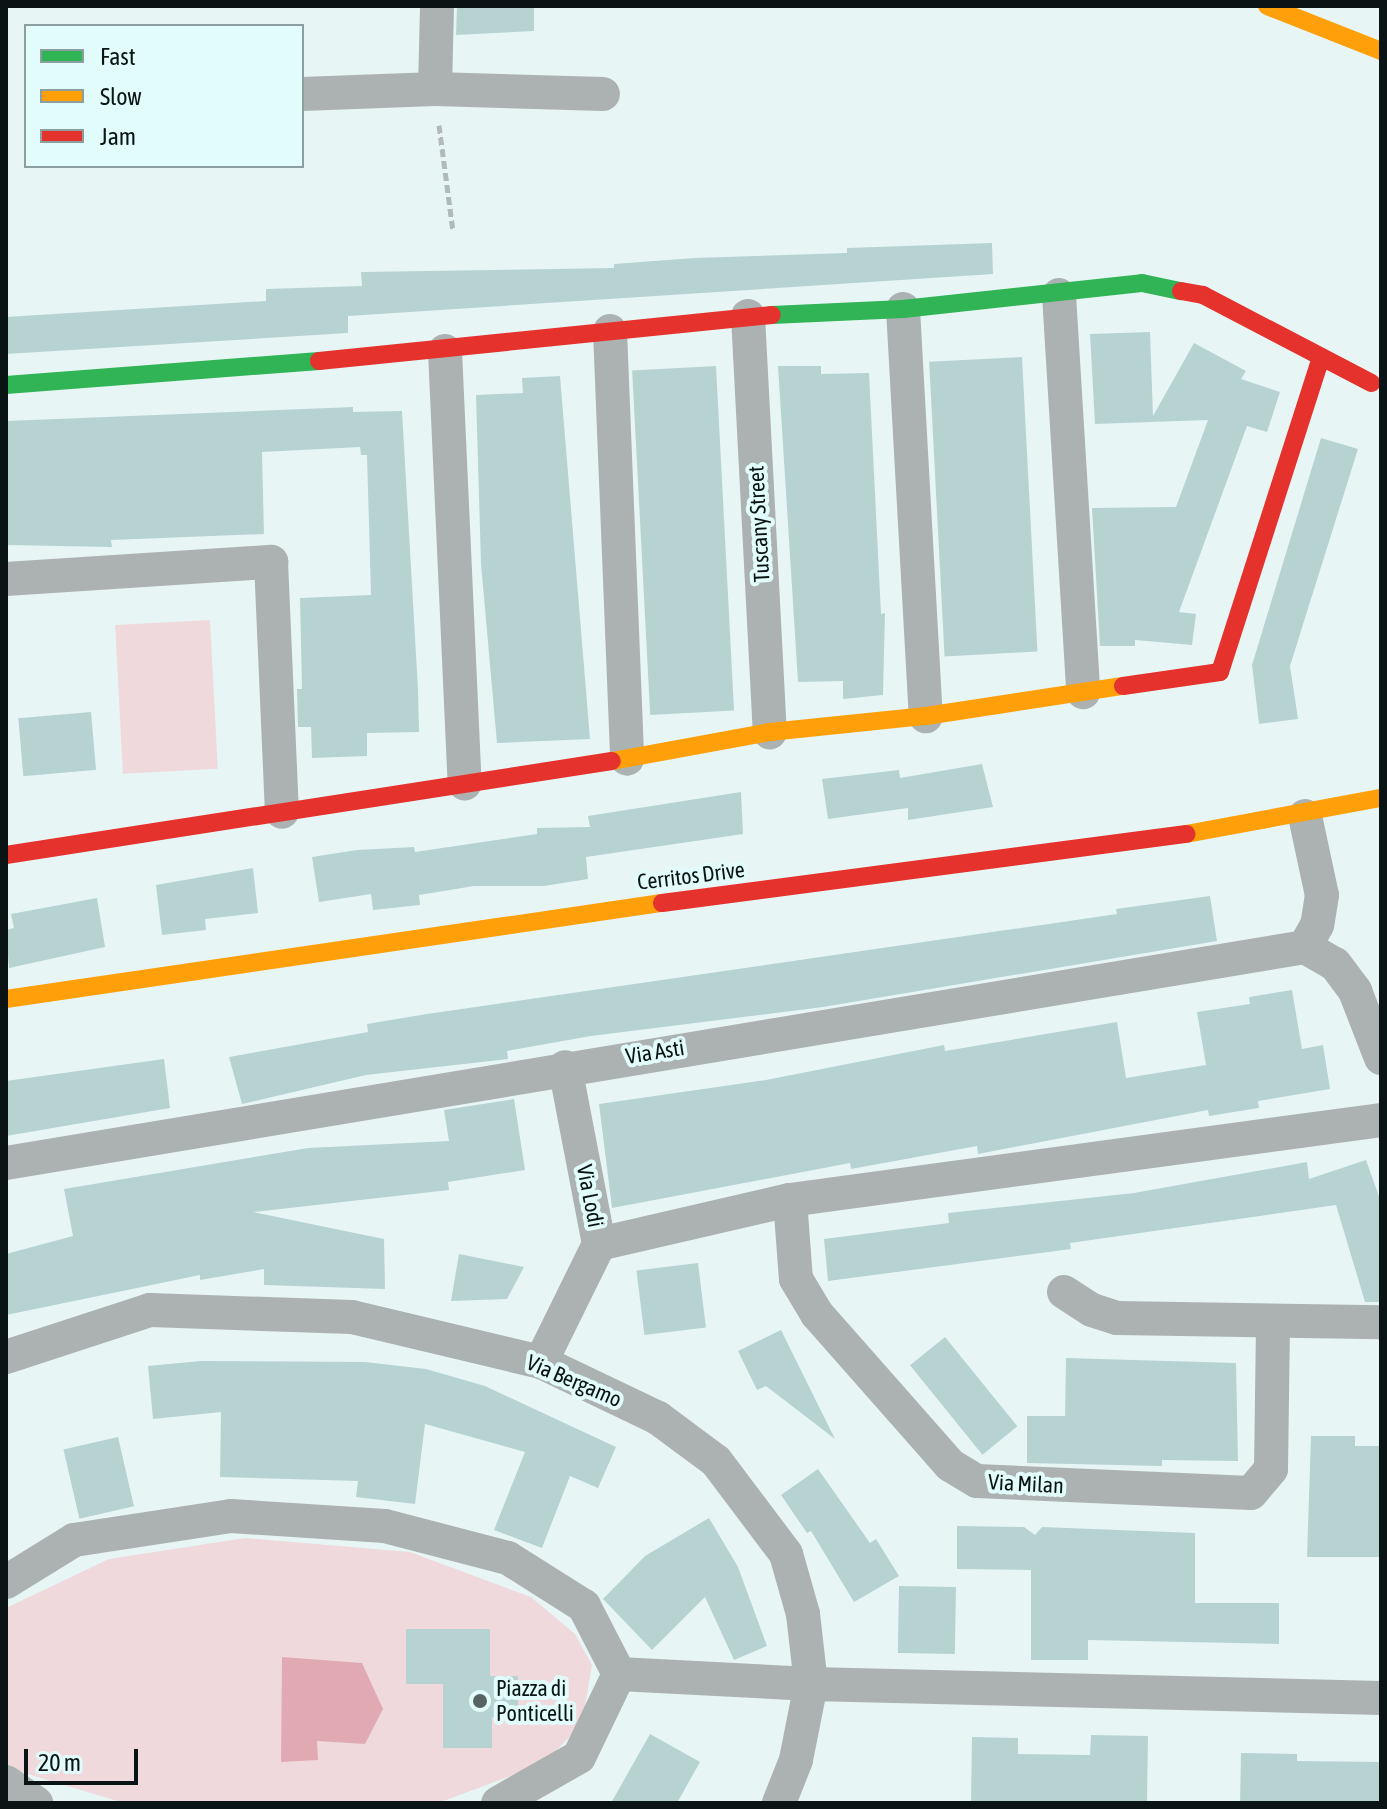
<!DOCTYPE html>
<style>
body{margin:0}
#map{position:relative;width:1387px;height:1809px;overflow:hidden;background:#e7f6f5;font-family:"Asap Condensed",sans-serif}
div>[style]{position:absolute}
.green>*{inset:0;background:#efd9dd;transform-origin:0 0}
.water>*{inset:0;background:#e1aab3}
.building>*{inset:0;background:#b6d3d2;transform-origin:0 0}
.path>*{height:5px;margin-top:-2.5px;transform-origin:0;background:repeating-linear-gradient(90deg,#b1b9b9 0 8px,transparent 0 12px)}
.street>*{height:34px;margin:-17px;padding:0 17px;transform-origin:17px;border-radius:17px;background:#acb2b2}
.fast>*{height:18px;margin:-9px;padding:0 9px;transform-origin:9px;border-radius:9px;background:#30b455}
.slow>*{height:18px;margin:-9px;padding:0 9px;transform-origin:9px;border-radius:9px;background:#ff9f0a}
.jam>*{height:18px;margin:-9px;padding:0 9px;transform-origin:9px;border-radius:9px;background:#e5322d}
.dots>*{width:22px;height:22px;translate:-50% -50%;box-sizing:border-box;border:4px solid #e1fcfb;border-radius:50%}
span{translate:-50% -50%;white-space:nowrap;text-align:center;line-height:1.15;-webkit-text-stroke:8px #e1fcfb;paint-order:stroke}
.street-label{font-size:22px;color:#0b1414}
.poi-label{font-size:22px;color:#0b1414}
.left{translate:0 -50%;text-align:left}
.frame{position:absolute;inset:0;border:8px solid #0b1414;pointer-events:none}
.legend{position:absolute;left:24px;top:24px;width:280px;height:144px;box-sizing:border-box;background:#e1fcfb;border:2px solid #8b9f9f;margin:0;padding:10px 14px;list-style:none;font-size:24px;color:#0b1414}
.legend li{display:flex;align-items:center;gap:16px;height:40px}
.legend b{width:40px;border:2px solid #8b9f9f}
.scale{position:absolute;left:24px;top:1749px;width:114px;height:36px;box-sizing:border-box;border:4px solid #0b1414;border-top:0;padding-left:10px;font-size:24px;line-height:28px;white-space:nowrap;color:#0b1414;-webkit-text-stroke:6px #e1fcfb;paint-order:stroke}
</style>
<div id="map">
<div class="green">
<div style="left:210px;top:620px;width:149px;height:95px;rotate:87deg"></div>
<div style="clip-path:polygon(245px 1538px,410px 1552px,531px 1597px,575px 1634px,592px 1665px,582px 1724px,543px 1764px,438px 1803px,124px 1803px,8px 1768px,6px 1608px,109px 1559px)"></div>
</div>
<div class="water">
<div style="clip-path:polygon(282px 1657px,362px 1663px,383px 1709px,365px 1744px,317px 1741px,318px 1760px,281px 1762px)"></div>
</div>
<div class="building">
<div style="clip-path:polygon(457px 6px,534px 6px,534px 31px,456px 35px)"></div>
<div style="clip-path:polygon(992px 243px,993px 274px,348px 316px,348px 333px,6px 354px,6px 317px,266px 301px,266px 289px,362px 286px,361px 272px,614px 268px,614px 264px,694px 258px,847px 253px,847px 248px)"></div>
<div style="clip-path:polygon(1150px 332px,1153px 416px,1194px 343px,1246px 371px,1241px 379px,1280px 392px,1267px 432px,1247px 426px,1179px 612px,1196px 614px,1192px 645px,1135px 640px,1135px 646px,1100px 646px,1092px 508px,1176px 507px,1208px 420px,1095px 424px,1090px 334px)"></div>
<div style="left:1022px;top:357px;width:295px;height:93px;rotate:87deg"></div>
<div style="left:716px;top:366px;width:345px;height:84px;rotate:87deg"></div>
<div style="clip-path:polygon(778px 366px,821px 366px,821px 374px,869px 373px,881px 614px,885px 613px,883px 695px,843px 699px,843px 681px,798px 682px)"></div>
<div style="clip-path:polygon(560px 376px,590px 739px,497px 743px,481px 564px,476px 395px,523px 393px,522px 378px)"></div>
<div style="clip-path:polygon(353px 407px,353px 412px,402px 411px,418px 689px,419px 732px,367px 733px,367px 756px,312px 758px,311px 727px,298px 727px,297px 689px,302px 689px,300px 598px,371px 595px,367px 455px,361px 455px,360px 447px,262px 452px,264px 534px,111px 540px,112px 547px,6px 545px,6px 421px)"></div>
<div style="clip-path:polygon(1321px 438px,1358px 449px,1290px 666px,1298px 719px,1259px 724px,1252px 665px)"></div>
<div style="left:91px;top:712px;width:58px;height:73px;rotate:85deg"></div>
<div style="clip-path:polygon(982px 764px,993px 807px,908px 820px,908px 808px,828px 819px,822px 779px,899px 770px,900px 778px)"></div>
<div style="clip-path:polygon(741px 792px,743px 834px,586px 857px,588px 879px,544px 886px,474px 886px,419px 895px,420px 905px,373px 910px,371px 894px,319px 902px,312px 857px,357px 850px,414px 847px,415px 852px,537px 834px,537px 828px,590px 827px,588px 816px)"></div>
<div style="clip-path:polygon(253px 868px,258px 913px,205px 919px,206px 930px,162px 935px,156px 885px)"></div>
<div style="clip-path:polygon(1210px 896px,1217px 941px,823px 1007px,591px 1036px,507px 1051px,508px 1059px,366px 1075px,242px 1104px,229px 1057px,368px 1032px,367px 1024px,427px 1014px,1117px 914px,1116px 909px)"></div>
<div style="clip-path:polygon(97px 898px,105px 947px,9px 968px,6px 930px,14px 928px,11px 914px)"></div>
<div style="clip-path:polygon(1292px 990px,1302px 1049px,1323px 1045px,1330px 1089px,1258px 1101px,1259px 1108px,1209px 1116px,1208px 1110px,978px 1154px,977px 1146px,851px 1169px,850px 1163px,612px 1208px,599px 1104px,766px 1080px,944px 1045px,945px 1051px,1117px 1022px,1126px 1078px,1206px 1065px,1197px 1012px,1250px 1004px,1249px 997px)"></div>
<div style="clip-path:polygon(164px 1059px,170px 1108px,6px 1136px,6px 1081px)"></div>
<div style="clip-path:polygon(514px 1099px,525px 1170px,448px 1182px,449px 1190px,253px 1212px,384px 1239px,385px 1289px,264px 1285px,264px 1269px,200px 1280px,200px 1275px,6px 1315px,6px 1254px,73px 1236px,64px 1189px,308px 1148px,449px 1141px,444px 1110px)"></div>
<div style="clip-path:polygon(1366px 1160px,1381px 1202px,1381px 1302px,1365px 1302px,1336px 1205px,1070px 1243px,1071px 1249px,828px 1281px,824px 1239px,949px 1223px,948px 1213px,1134px 1193px,1307px 1162px,1309px 1179px)"></div>
<div style="clip-path:polygon(459px 1254px,524px 1267px,507px 1299px,451px 1301px)"></div>
<div style="left:698px;top:1263px;width:65px;height:62px;rotate:83deg"></div>
<div style="clip-path:polygon(781px 1330px,835px 1439px,766px 1386px,757px 1390px,738px 1351px)"></div>
<div style="left:945px;top:1337px;width:115px;height:45px;rotate:51deg"></div>
<div style="clip-path:polygon(1066px 1358px,1236px 1363px,1238px 1461px,1162px 1460px,1162px 1466px,1027px 1463px,1027px 1416px,1065px 1416px)"></div>
<div style="clip-path:polygon(201px 1361px,365px 1362px,426px 1369px,485px 1386px,616px 1447px,598px 1488px,570px 1476px,542px 1548px,494px 1530px,525px 1452px,425px 1424px,415px 1504px,356px 1497px,358px 1481px,220px 1477px,221px 1412px,153px 1419px,148px 1366px)"></div>
<div style="clip-path:polygon(1311px 1436px,1355px 1436px,1355px 1446px,1381px 1446px,1381px 1557px,1307px 1557px)"></div>
<div style="left:118px;top:1437px;width:71px;height:56px;rotate:77deg"></div>
<div style="clip-path:polygon(818px 1469px,870px 1543px,876px 1539px,899px 1576px,854px 1602px,811px 1531px,807px 1533px,781px 1495px)"></div>
<div style="clip-path:polygon(709px 1518px,738px 1567px,767px 1646px,734px 1660px,705px 1597px,652px 1650px,603px 1599px,645px 1556px)"></div>
<div style="clip-path:polygon(957px 1526px,1024px 1527px,1035px 1535px,1042px 1527px,1195px 1533px,1195px 1603px,1279px 1603px,1279px 1644px,1088px 1640px,1088px 1660px,1031px 1660px,1031px 1570px,957px 1569px)"></div>
<div style="left:899px;top:1586px;width:57px;height:67px;rotate:1deg"></div>
<div style="clip-path:polygon(406px 1629px,490px 1629px,490px 1676px,518px 1676px,518px 1717px,492px 1717px,492px 1748px,443px 1748px,443px 1684px,406px 1684px)"></div>
<div style="clip-path:polygon(650px 1734px,700px 1762px,677px 1803px,611px 1803px)"></div>
<div style="clip-path:polygon(1091px 1735px,1148px 1736px,1147px 1803px,971px 1803px,972px 1737px,1018px 1738px,1018px 1754px,1090px 1755px)"></div>
<div style="clip-path:polygon(1241px 1753px,1297px 1754px,1297px 1761px,1381px 1762px,1381px 1803px,1240px 1803px)"></div>
</div>
<div class="path">
<div style="left:439px;top:125px;width:107px;rotate:82.5deg"></div>
</div>
<div class="street">
<div style="left:435px;top:89px;width:83px;rotate:-88.6deg"></div>
<div style="left:302px;top:94px;width:133px;rotate:-2.2deg"></div>
<div style="left:435px;top:89px;width:168px;rotate:1.7deg"></div>
<div style="left:1059px;top:295px;width:398px;rotate:86.5deg"></div>
<div style="left:903px;top:309px;width:408px;rotate:86.8deg"></div>
<div style="left:748px;top:316px;width:417px;rotate:87deg"></div>
<div style="left:610px;top:331px;width:428px;rotate:87.7deg"></div>
<div style="left:445px;top:351px;width:433px;rotate:87.4deg"></div>
<div style="left:6px;top:579px;width:266px;rotate:-3.7deg"></div>
<div style="left:271px;top:562px;width:250px;rotate:87.5deg"></div>
<div style="left:1305px;top:816px;width:81px;rotate:77.9deg"></div>
<div style="left:1322px;top:895px;width:30px;rotate:99deg"></div>
<div style="left:1317px;top:925px;width:25px;rotate:119deg"></div>
<div style="left:1305px;top:947px;width:34px;rotate:30deg"></div>
<div style="left:1335px;top:964px;width:34px;rotate:53deg"></div>
<div style="left:1355px;top:991px;width:72px;rotate:68.8deg"></div>
<div style="left:6px;top:1163px;width:1317px;rotate:-9.44deg"></div>
<div style="left:790px;top:1200px;width:79px;rotate:85.7deg"></div>
<div style="left:796px;top:1279px;width:41px;rotate:59deg"></div>
<div style="left:817px;top:1314px;width:201px;rotate:48.6deg"></div>
<div style="left:950px;top:1465px;width:31px;rotate:31deg"></div>
<div style="left:977px;top:1481px;width:274px;rotate:2.5deg"></div>
<div style="left:1251px;top:1493px;width:31px;rotate:-50deg"></div>
<div style="left:1271px;top:1469px;width:146px;rotate:-89.2deg"></div>
<div style="left:599px;top:1244px;width:196px;rotate:-13deg"></div>
<div style="left:790px;top:1200px;width:596px;rotate:-7.71deg"></div>
<div style="left:1064px;top:1292px;width:33px;rotate:33deg"></div>
<div style="left:1092px;top:1310px;width:26px;rotate:18deg"></div>
<div style="left:1117px;top:1318px;width:264px;rotate:0.9deg"></div>
<div style="left:6px;top:1357px;width:151px;rotate:-18.1deg"></div>
<div style="left:150px;top:1310px;width:202px;rotate:2deg"></div>
<div style="left:352px;top:1317px;width:194px;rotate:13.4deg"></div>
<div style="left:541px;top:1362px;width:130px;rotate:25.6deg"></div>
<div style="left:658px;top:1418px;width:72px;rotate:36.6deg"></div>
<div style="left:716px;top:1461px;width:116px;rotate:53deg"></div>
<div style="left:786px;top:1554px;width:62px;rotate:74.2deg"></div>
<div style="left:803px;top:1614px;width:70px;rotate:83.5deg"></div>
<div style="left:811px;top:1684px;width:77px;rotate:101.2deg"></div>
<div style="left:796px;top:1760px;width:46px;rotate:111.6deg"></div>
<div style="left:541px;top:1362px;width:131px;rotate:-63.8deg"></div>
<div style="left:599px;top:1244px;width:180px;rotate:-100.9deg"></div>
<div style="left:6px;top:1582px;width:80px;rotate:-31.7deg"></div>
<div style="left:74px;top:1540px;width:159px;rotate:-8.7deg"></div>
<div style="left:231px;top:1516px;width:154px;rotate:3.7deg"></div>
<div style="left:385px;top:1526px;width:127px;rotate:14.6deg"></div>
<div style="left:508px;top:1558px;width:90px;rotate:32.3deg"></div>
<div style="left:584px;top:1606px;width:76px;rotate:62.8deg"></div>
<div style="left:619px;top:1674px;width:92px;rotate:115.7deg"></div>
<div style="left:579px;top:1757px;width:93px;rotate:150.4deg"></div>
<div style="left:619px;top:1674px;width:192px;rotate:3deg"></div>
<div style="left:811px;top:1684px;width:570px;rotate:1.41deg"></div>
<div style="left:6px;top:1782px;width:37px;rotate:35deg"></div>
</div>
<div class="fast">
<div style="left:772px;top:315px;width:131px;rotate:-2.6deg"></div>
<div style="left:903px;top:309px;width:240px;rotate:-6.2deg"></div>
<div style="left:1142px;top:283px;width:40px;rotate:12deg"></div>
<div style="left:6px;top:385px;width:314px;rotate:-4.4deg"></div>
</div>
<div class="slow">
<div style="left:1267px;top:6px;width:123px;rotate:21.5deg"></div>
<div style="left:612px;top:761px;width:161px;rotate:-10.4deg"></div>
<div style="left:770px;top:732px;width:157px;rotate:-5.9deg"></div>
<div style="left:926px;top:716px;width:199px;rotate:-8.7deg"></div>
<div style="left:1186px;top:834px;width:198px;rotate:-10.5deg"></div>
<div style="left:6px;top:999px;width:663px;rotate:-8.33deg"></div>
</div>
<div class="jam">
<div style="left:1181px;top:291px;width:22px;rotate:10deg"></div>
<div style="left:1203px;top:295px;width:190px;rotate:27.6deg"></div>
<div style="left:319px;top:361px;width:455px;rotate:-5.8deg"></div>
<div style="left:1123px;top:686px;width:98px;rotate:-8.2deg"></div>
<div style="left:1220px;top:672px;width:331px;rotate:-72.2deg"></div>
<div style="left:6px;top:855px;width:613px;rotate:-8.82deg"></div>
<div style="left:662px;top:903px;width:529px;rotate:-7.5deg"></div>
</div>
<div class="dots">
<div style="left:480px;top:1701px;background:#586363"></div>
</div>
<div class="street-label">
<span style="left:759px;top:524px;rotate:-93deg">Tuscany Street</span>
<span style="left:691px;top:876px;rotate:-7deg">Cerritos Drive</span>
<span style="left:655px;top:1052px;rotate:-9deg">Via Asti</span>
<span style="left:590px;top:1196px;rotate:79deg">Via Lodi</span>
<span style="left:574px;top:1381px;rotate:23deg">Via Bergamo</span>
<span style="left:1026px;top:1484px;rotate:3deg">Via Milan</span>
</div>
<div class="poi-label">
<span class="left" style="left:496px;top:1701px">Piazza di<br>Ponticelli</span>
</div>
<div class="frame"></div>
<ul class="legend">
<li><b style="height:10px;background:#30b455"></b>Fast</li>
<li><b style="height:10px;background:#ff9f0a"></b>Slow</li>
<li><b style="height:10px;background:#e5322d"></b>Jam</li>
</ul>
<div class="scale">20 m</div>
</div>
